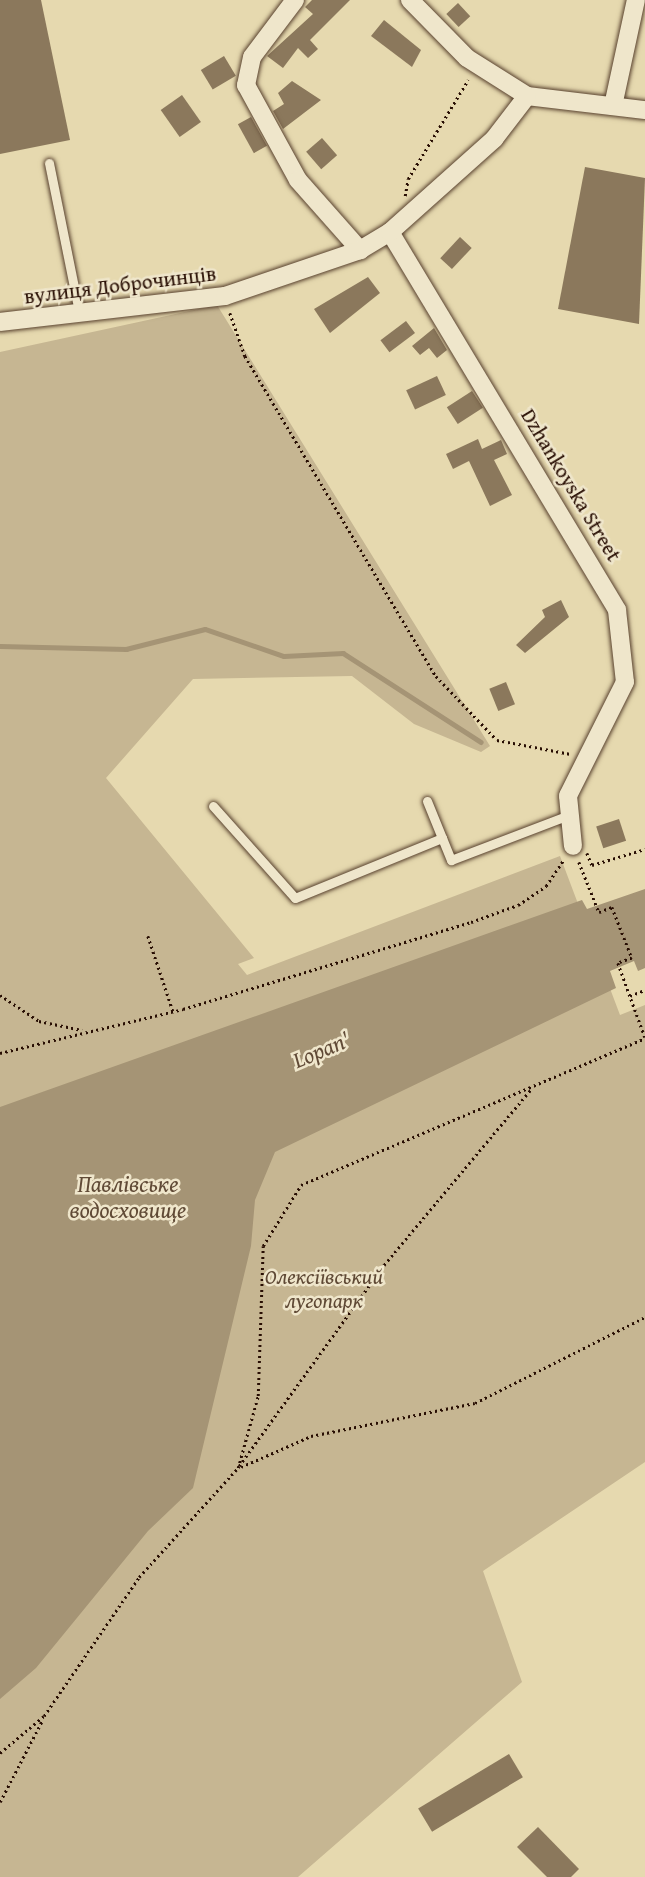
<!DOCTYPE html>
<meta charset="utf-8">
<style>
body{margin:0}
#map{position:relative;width:645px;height:1877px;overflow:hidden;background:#e6d9af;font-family:"Gentium Book Plus",serif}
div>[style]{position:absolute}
.green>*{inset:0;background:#c6b692}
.water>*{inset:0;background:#a59475}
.stream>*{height:4.5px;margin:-2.25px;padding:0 2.25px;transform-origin:2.25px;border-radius:2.25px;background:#a59475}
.building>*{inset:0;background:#8b785c;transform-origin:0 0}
.path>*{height:2.5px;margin-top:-1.25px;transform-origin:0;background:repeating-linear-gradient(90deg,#280e03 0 2px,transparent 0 5.5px)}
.roads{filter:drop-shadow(0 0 2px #58412e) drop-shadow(0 0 2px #58412e)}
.lane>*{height:9px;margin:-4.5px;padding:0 4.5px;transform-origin:4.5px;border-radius:4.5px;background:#efe6cb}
.street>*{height:18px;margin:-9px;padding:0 9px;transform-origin:9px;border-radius:9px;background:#efe6cb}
span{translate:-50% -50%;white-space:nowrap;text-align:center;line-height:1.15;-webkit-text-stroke:5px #efe6cb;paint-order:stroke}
.street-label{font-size:21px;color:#280e03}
.park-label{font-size:21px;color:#5f4935;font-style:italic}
.water-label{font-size:23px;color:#604a36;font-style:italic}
</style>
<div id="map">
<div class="green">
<div style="clip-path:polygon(217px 305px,490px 746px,481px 752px,414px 724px,352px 676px,193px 679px,106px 778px,254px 958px,238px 964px,247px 975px,560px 856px,620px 1015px,645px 1005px,645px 1462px,483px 1571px,522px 1682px,298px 1877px,0 1877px,0 352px)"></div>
</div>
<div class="water">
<div style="clip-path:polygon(645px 889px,645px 968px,638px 971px,634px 961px,610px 971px,616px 988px,275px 1152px,255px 1200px,251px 1246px,193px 1488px,148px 1531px,36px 1668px,0 1699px,0 1107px,582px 900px,587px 909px)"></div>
</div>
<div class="stream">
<div style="left:0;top:646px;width:126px;rotate:1.4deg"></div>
<div style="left:126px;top:649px;width:81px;rotate:-14.2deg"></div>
<div style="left:205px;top:629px;width:83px;rotate:18.9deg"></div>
<div style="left:284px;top:656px;width:59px;rotate:-2.9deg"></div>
<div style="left:343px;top:653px;width:164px;rotate:32.8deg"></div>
</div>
<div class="building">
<div style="clip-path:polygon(0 0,41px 0,70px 140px,0 154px)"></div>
<div style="clip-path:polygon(312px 0,350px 0,310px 40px,318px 49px,308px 58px,298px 48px,283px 68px,267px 56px,313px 14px,305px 7px)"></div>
<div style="left:458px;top:3px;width:18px;height:16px;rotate:47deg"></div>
<div style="clip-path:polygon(384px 20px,421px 50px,412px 67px,371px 36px)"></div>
<div style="left:224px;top:56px;width:23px;height:27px;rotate:59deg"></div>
<div style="clip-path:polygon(292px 81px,321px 100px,283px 129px,273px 111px,284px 104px,278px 93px)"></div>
<div style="left:182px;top:95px;width:33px;height:26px;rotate:55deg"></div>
<div style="left:251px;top:117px;width:33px;height:15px;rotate:61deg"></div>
<div style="left:322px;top:138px;width:23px;height:21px;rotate:49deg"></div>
<div style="clip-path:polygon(585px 167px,645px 178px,639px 324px,558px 309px)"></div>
<div style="left:460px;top:237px;width:16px;height:29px;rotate:43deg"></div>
<div style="clip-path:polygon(368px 277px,380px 293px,330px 333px,314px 309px)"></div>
<div style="left:406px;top:321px;width:15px;height:32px;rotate:53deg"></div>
<div style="clip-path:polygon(434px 328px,447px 350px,437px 358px,429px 348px,420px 355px,412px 346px)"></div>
<div style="left:437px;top:376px;width:21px;height:34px;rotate:65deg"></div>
<div style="left:472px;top:391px;width:20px;height:30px;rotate:57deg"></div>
<div style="clip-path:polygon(478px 439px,482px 449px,501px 440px,507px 454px,494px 460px,512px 495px,490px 506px,469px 461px,453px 469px,446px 454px)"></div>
<div style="clip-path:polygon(561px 600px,569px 617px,525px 653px,516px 645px,545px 617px,542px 610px)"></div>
<div style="left:506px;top:682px;width:24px;height:18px;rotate:68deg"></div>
<div style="left:619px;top:819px;width:23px;height:24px;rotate:72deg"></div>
<div style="left:509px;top:1754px;width:27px;height:106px;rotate:59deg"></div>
<div style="clip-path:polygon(538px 1827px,579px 1869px,571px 1877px,547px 1877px,517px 1847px)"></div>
</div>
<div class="path">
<div style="left:405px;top:196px;width:17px;rotate:-80deg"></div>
<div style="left:408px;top:179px;width:116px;rotate:-58.8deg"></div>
<div style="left:230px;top:313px;width:46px;rotate:70.8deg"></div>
<div style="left:245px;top:356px;width:373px;rotate:59.2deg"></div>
<div style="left:436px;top:676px;width:88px;rotate:46.4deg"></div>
<div style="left:497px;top:740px;width:75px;rotate:10.7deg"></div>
<div style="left:587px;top:853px;width:13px;rotate:67deg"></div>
<div style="left:592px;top:865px;width:55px;rotate:-16.8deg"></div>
<div style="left:579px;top:862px;width:54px;rotate:68.2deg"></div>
<div style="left:599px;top:912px;width:14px;rotate:-21deg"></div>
<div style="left:612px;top:907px;width:55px;rotate:68.6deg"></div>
<div style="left:632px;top:958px;width:15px;rotate:160deg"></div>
<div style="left:618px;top:963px;width:79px;rotate:70deg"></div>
<div style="left:148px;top:936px;width:79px;rotate:71.6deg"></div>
<div style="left:0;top:995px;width:47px;rotate:33.7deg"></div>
<div style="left:39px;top:1021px;width:44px;rotate:11.8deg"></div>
<div style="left:630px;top:996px;width:16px;rotate:-22deg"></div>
<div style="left:0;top:1053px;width:188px;rotate:-13.5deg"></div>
<div style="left:183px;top:1009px;width:301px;rotate:-16.8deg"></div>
<div style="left:471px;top:922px;width:50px;rotate:-19.9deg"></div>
<div style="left:518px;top:905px;width:34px;rotate:-34deg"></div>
<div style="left:546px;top:886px;width:32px;rotate:-56deg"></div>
<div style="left:239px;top:1466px;width:248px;rotate:-54.2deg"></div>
<div style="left:384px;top:1265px;width:231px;rotate:-50.1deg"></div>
<div style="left:241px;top:1467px;width:77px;rotate:-23.9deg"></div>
<div style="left:311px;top:1436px;width:167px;rotate:-11.4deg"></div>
<div style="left:475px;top:1403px;width:191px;rotate:-26.8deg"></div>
<div style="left:0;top:1753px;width:57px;rotate:-40.1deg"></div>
<div style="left:44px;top:1716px;width:168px;rotate:-55.6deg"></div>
<div style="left:139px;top:1577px;width:147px;rotate:-47.8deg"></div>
<div style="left:238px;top:1468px;width:75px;rotate:-74.5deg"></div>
<div style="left:258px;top:1396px;width:150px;rotate:-88.1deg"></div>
<div style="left:263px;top:1246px;width:72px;rotate:-58.1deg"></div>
<div style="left:301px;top:1185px;width:374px;rotate:-23.1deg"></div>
<div style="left:0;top:1802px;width:93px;rotate:-62.6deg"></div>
</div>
<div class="roads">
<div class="lane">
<div style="left:49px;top:163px;width:152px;rotate:78.6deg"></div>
<div style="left:427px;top:801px;width:64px;rotate:67.9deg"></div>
<div style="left:451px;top:860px;width:123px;rotate:-20.9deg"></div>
<div style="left:213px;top:806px;width:123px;rotate:48.3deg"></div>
<div style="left:295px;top:898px;width:159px;rotate:-22.2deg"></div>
</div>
<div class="street">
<div style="left:295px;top:0;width:71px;rotate:127deg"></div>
<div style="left:252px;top:57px;width:29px;rotate:102deg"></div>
<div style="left:246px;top:85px;width:108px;rotate:61.3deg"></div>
<div style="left:298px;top:180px;width:94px;rotate:48.5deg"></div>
<div style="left:410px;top:0;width:81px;rotate:45.5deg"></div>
<div style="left:467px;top:58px;width:71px;rotate:32.3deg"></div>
<div style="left:527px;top:96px;width:119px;rotate:6.8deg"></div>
<div style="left:613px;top:106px;width:108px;rotate:-77.8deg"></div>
<div style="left:390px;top:232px;width:441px;rotate:59deg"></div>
<div style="left:617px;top:610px;width:72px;rotate:83.7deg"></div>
<div style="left:625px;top:682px;width:127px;rotate:116.6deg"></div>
<div style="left:568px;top:796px;width:50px;rotate:84.3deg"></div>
<div style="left:0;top:322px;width:226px;rotate:-6.6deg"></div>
<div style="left:225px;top:296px;width:143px;rotate:-18.8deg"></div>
<div style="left:360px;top:250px;width:35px;rotate:-31deg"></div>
<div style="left:390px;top:232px;width:140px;rotate:-41.8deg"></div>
<div style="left:494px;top:139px;width:54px;rotate:-52.5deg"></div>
</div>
</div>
<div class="street-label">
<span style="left:120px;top:285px;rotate:-7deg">вулиця Доброчинців</span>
<span style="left:571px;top:485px;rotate:59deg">Dzhankoyska Street</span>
</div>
<div class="park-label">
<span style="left:324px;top:1289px">Олексіївський<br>лугопарк</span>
</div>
<div class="water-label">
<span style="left:321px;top:1050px;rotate:-23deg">Lopan'</span>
<span style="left:128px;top:1197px">Павлівське<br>водосховище</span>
</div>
</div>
